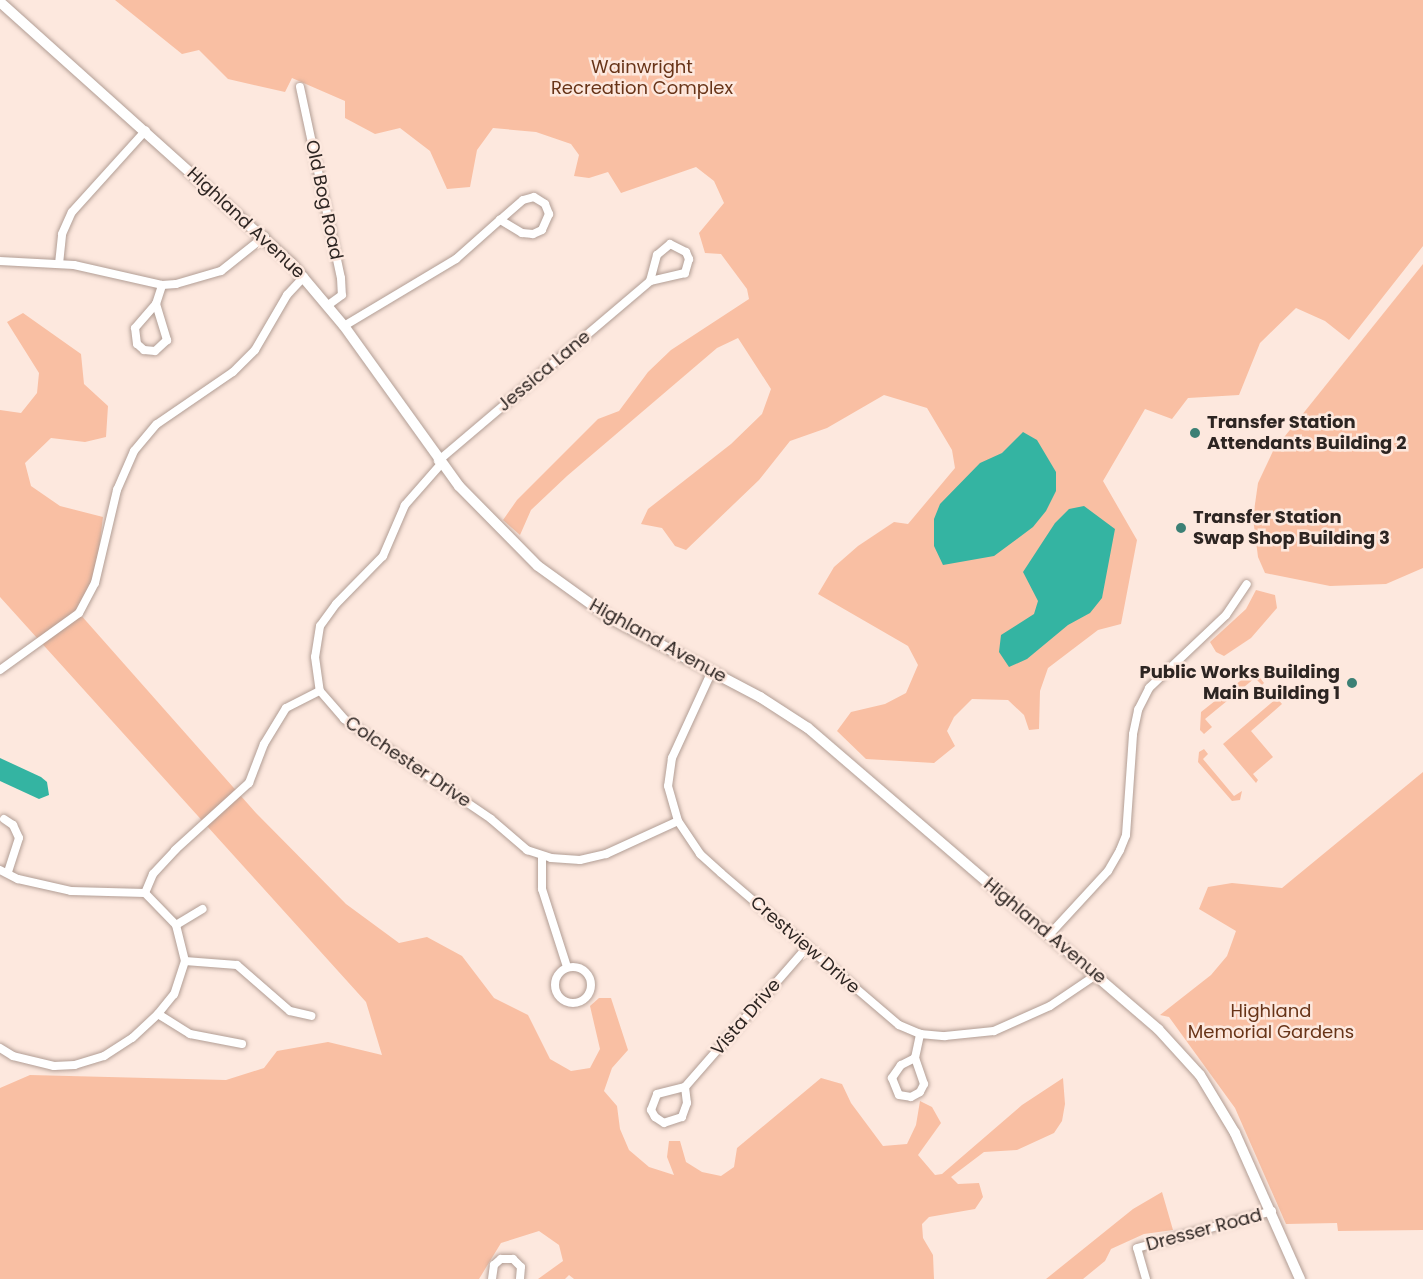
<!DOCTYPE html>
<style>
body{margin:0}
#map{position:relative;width:1423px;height:1279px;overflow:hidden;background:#fde8de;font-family:Poppins,sans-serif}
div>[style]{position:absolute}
.green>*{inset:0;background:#f9bfa3}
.water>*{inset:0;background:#34b4a2}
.roads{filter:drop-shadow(0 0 2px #b29e95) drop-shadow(0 0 2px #b29e95)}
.minor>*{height:8px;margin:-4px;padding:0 4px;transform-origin:4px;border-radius:4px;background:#fff}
.minor>.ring{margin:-4px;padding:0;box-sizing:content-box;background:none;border:8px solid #fff;border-radius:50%}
.tertiary>*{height:10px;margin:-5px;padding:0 5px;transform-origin:5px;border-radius:5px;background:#fff}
.dots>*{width:16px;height:16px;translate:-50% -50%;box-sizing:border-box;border:3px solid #fde8de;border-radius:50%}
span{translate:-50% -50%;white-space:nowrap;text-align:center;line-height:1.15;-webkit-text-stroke:5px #fde8de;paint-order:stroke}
.park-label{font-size:18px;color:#683418}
.street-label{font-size:18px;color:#2d2522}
.poi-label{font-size:18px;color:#2d2522;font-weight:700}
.left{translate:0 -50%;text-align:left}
.right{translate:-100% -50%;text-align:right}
</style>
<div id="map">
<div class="green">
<div style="clip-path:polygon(115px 0,1423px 0,1423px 246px,1349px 340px,1325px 321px,1296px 308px,1260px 343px,1239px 395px,1188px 398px,1172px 419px,1145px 409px,1103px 481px,1137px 540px,1121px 624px,1098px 630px,1048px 668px,1040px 691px,1039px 729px,1029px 730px,1024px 715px,1008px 700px,972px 699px,954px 717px,947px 731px,955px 746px,934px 763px,866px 759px,837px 731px,851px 712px,885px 704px,906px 693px,918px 665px,908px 646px,818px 594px,834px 567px,858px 546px,894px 522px,908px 524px,955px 468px,952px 450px,927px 408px,884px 395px,827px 428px,790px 441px,759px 480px,686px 550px,675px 546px,662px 528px,641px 524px,648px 509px,731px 444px,762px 414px,771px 389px,738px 338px,717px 348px,567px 476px,531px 510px,520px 535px,503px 520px,517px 500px,598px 419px,619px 411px,648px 372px,671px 350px,749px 299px,747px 289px,721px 254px,705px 253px,699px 233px,724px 203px,714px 181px,696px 167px,621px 193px,608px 172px,589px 178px,574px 176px,579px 155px,571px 144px,536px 132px,493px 128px,477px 150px,470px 187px,447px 189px,430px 151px,400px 128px,375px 134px,345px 118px,345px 101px,292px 78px,285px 92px,228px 79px,199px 50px,182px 54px)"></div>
<div style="clip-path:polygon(1423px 264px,1423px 568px,1386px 584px,1330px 586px,1265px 573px,1258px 557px,1253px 518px,1258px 483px,1273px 451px)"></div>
<div style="clip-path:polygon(23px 313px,81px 354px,84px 384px,108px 406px,106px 437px,85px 442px,51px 438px,25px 463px,31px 486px,60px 506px,103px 517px,97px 566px,79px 613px,256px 813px,346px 904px,399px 943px,427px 937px,462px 956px,494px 998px,528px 1015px,550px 1059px,571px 1071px,590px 1068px,600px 1049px,590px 1006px,599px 998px,611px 998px,628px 1050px,612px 1068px,604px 1091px,617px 1106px,620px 1129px,629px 1150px,649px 1167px,674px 1175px,667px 1157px,669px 1141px,680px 1141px,686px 1162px,702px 1172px,721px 1176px,734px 1167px,737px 1148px,821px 1078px,842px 1084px,851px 1103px,883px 1146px,907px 1144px,916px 1125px,920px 1101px,932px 1107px,941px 1123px,918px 1155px,935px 1175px,942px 1174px,1022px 1105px,1063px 1078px,1065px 1104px,1062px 1121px,1054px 1133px,1017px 1150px,984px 1152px,951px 1177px,958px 1184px,979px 1183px,983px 1197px,975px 1209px,929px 1217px,922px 1224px,923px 1238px,933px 1255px,934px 1279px,574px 1279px,569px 1275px,565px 1279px,538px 1279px,563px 1261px,559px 1245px,539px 1231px,501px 1243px,479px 1279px,0 1279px,0 1088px,30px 1075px,226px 1080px,264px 1068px,277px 1051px,328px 1042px,382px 1055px,366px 1002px,0 597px,0 410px,21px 413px,37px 393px,39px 373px,7px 322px)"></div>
<div style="clip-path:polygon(1256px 590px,1275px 595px,1277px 608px,1251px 638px,1224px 656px,1216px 652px,1210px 642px,1246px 609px)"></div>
<div style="clip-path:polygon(1254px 670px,1264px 683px,1262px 685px,1255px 678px,1205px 719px,1212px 727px,1204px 734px,1200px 730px,1201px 712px)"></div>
<div style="clip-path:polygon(1277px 698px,1282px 704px,1251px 731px,1273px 757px,1253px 774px,1258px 780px,1256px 783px,1223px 744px)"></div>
<div style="clip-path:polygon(1204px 749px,1208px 754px,1203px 759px,1234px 796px,1242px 791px,1240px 800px,1232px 801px,1198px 762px,1199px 752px)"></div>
<div style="clip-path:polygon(1423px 772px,1423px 1230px,1338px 1231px,1337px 1223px,1286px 1224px,1235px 1108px,1169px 1017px,1160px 1015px,1211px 975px,1227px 956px,1236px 931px,1199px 909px,1208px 887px,1232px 883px,1282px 888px)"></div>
<div style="clip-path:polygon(1162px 1192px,1173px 1230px,1144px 1234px,1111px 1249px,1105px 1261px,1083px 1279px,1046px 1279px,1133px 1209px)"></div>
</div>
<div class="water">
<div style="clip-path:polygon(1023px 432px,1037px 440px,1056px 472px,1056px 491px,1046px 511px,1033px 527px,994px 556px,943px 565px,934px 546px,934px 519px,940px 504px,980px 463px,1002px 453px)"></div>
<div style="clip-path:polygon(1084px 506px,1115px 529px,1102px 598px,1090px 613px,1068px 625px,1027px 659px,1009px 667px,999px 652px,1001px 635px,1034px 614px,1038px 601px,1023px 572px,1055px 523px,1069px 509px)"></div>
<div style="clip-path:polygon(0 758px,41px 777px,47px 782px,49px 795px,39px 799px,0 781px)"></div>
</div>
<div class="roads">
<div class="minor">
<div style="left:300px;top:87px;width:195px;rotate:77.9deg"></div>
<div style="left:341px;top:278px;width:17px;rotate:87deg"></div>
<div style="left:342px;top:295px;width:17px;rotate:144deg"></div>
<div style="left:534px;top:197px;width:13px;rotate:32deg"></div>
<div style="left:545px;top:204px;width:11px;rotate:68deg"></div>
<div style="left:549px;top:214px;width:17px;rotate:114deg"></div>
<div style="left:542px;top:230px;width:10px;rotate:156deg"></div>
<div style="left:533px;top:234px;width:11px;rotate:-175deg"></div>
<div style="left:522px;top:233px;width:26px;rotate:-149deg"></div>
<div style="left:500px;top:220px;width:30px;rotate:-41deg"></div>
<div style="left:523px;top:200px;width:11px;rotate:-15deg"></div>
<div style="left:670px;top:244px;width:18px;rotate:27deg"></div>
<div style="left:686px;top:252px;width:8px;rotate:67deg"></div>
<div style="left:689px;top:259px;width:15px;rotate:106deg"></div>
<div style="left:685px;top:273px;width:36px;rotate:167deg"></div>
<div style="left:650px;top:281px;width:27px;rotate:-75deg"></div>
<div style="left:657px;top:255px;width:17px;rotate:-40deg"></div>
<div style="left:0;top:261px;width:74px;rotate:3.1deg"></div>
<div style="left:74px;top:265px;width:90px;rotate:12.8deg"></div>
<div style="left:162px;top:285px;width:14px;rotate:-4deg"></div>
<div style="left:176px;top:284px;width:47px;rotate:-16.1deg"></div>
<div style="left:221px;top:271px;width:56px;rotate:-38.5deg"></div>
<div style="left:59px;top:264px;width:30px;rotate:-84deg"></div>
<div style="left:62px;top:234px;width:24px;rotate:-66deg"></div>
<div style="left:72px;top:212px;width:110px;rotate:-47.9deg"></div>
<div style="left:156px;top:304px;width:38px;rotate:73deg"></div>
<div style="left:167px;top:340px;width:16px;rotate:137deg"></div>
<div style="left:155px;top:351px;width:11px;rotate:-175deg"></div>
<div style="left:144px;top:350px;width:9px;rotate:-139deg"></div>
<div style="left:137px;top:344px;width:16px;rotate:-97deg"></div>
<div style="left:135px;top:328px;width:32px;rotate:-49deg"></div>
<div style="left:156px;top:304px;width:20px;rotate:-72deg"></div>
<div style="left:344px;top:326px;width:131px;rotate:-30.9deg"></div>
<div style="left:456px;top:259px;width:59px;rotate:-41.6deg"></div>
<div style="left:438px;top:461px;width:278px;rotate:-40.3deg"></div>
<div style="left:441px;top:464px;width:55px;rotate:131.3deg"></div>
<div style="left:405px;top:505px;width:56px;rotate:113.3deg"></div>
<div style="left:383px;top:556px;width:67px;rotate:134.4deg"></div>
<div style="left:336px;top:604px;width:27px;rotate:126deg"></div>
<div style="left:320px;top:626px;width:31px;rotate:99deg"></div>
<div style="left:315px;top:657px;width:34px;rotate:82deg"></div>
<div style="left:320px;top:691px;width:37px;rotate:49deg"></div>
<div style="left:344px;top:719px;width:178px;rotate:34.2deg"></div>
<div style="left:491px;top:819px;width:48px;rotate:40.7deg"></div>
<div style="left:527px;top:850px;width:25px;rotate:18deg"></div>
<div style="left:551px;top:858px;width:29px;rotate:4deg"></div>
<div style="left:580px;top:860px;width:27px;rotate:-13deg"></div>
<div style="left:606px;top:854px;width:79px;rotate:-24.6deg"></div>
<div style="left:0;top:670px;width:97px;rotate:-35.8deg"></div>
<div style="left:79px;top:613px;width:34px;rotate:-62deg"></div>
<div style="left:95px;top:583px;width:96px;rotate:-76.7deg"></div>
<div style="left:117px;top:490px;width:43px;rotate:-66.4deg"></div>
<div style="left:134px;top:451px;width:35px;rotate:-50deg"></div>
<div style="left:157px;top:424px;width:92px;rotate:-34.4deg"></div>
<div style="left:233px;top:372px;width:31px;rotate:-45deg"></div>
<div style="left:255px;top:350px;width:64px;rotate:-59.8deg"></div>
<div style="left:287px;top:295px;width:25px;rotate:-47deg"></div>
<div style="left:712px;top:671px;width:96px;rotate:114.7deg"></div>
<div style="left:672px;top:758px;width:28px;rotate:98deg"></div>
<div style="left:668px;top:786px;width:36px;rotate:74deg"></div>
<div style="left:678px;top:821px;width:40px;rotate:56deg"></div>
<div style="left:700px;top:854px;width:28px;rotate:42deg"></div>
<div style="left:721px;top:873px;width:234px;rotate:40.5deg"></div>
<div style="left:899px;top:1025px;width:23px;rotate:23deg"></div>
<div style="left:920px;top:1034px;width:25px;rotate:5deg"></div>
<div style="left:945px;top:1036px;width:49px;rotate:-5.8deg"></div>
<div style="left:994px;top:1031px;width:61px;rotate:-24.1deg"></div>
<div style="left:1050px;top:1006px;width:55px;rotate:-34deg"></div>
<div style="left:4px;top:819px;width:11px;rotate:34deg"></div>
<div style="left:13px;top:825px;width:14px;rotate:65deg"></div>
<div style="left:19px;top:838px;width:36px;rotate:108deg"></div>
<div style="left:542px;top:856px;width:33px;rotate:90deg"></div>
<div style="left:542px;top:889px;width:82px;rotate:72.2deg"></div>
<div style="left:0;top:870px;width:20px;rotate:27deg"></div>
<div style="left:18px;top:879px;width:54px;rotate:12.8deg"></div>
<div style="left:71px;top:891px;width:74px;rotate:1.5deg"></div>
<div style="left:145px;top:893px;width:45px;rotate:45.9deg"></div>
<div style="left:176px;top:925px;width:37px;rotate:76deg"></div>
<div style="left:185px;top:961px;width:35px;rotate:108deg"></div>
<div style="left:174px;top:994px;width:26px;rotate:129deg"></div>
<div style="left:158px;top:1014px;width:35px;rotate:137deg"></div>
<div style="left:132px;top:1038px;width:33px;rotate:147deg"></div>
<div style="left:104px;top:1056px;width:30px;rotate:163deg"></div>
<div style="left:75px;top:1065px;width:21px;rotate:177deg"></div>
<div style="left:54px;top:1066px;width:42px;rotate:-166.3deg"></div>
<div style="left:13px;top:1056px;width:15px;rotate:-148deg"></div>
<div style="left:145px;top:893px;width:21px;rotate:-67deg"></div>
<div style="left:153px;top:874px;width:33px;rotate:-47deg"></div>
<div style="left:175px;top:850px;width:100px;rotate:-42.2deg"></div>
<div style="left:249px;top:783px;width:42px;rotate:-69deg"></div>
<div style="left:264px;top:744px;width:42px;rotate:-58.6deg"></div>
<div style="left:286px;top:708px;width:38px;rotate:-27deg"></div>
<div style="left:176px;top:925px;width:31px;rotate:-31deg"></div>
<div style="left:1049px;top:935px;width:87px;rotate:-47.3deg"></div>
<div style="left:1108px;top:871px;width:24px;rotate:-60deg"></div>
<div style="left:1120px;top:850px;width:16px;rotate:-68deg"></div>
<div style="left:1126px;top:835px;width:101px;rotate:-86deg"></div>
<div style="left:1133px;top:734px;width:25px;rotate:-78deg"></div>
<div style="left:1138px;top:710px;width:25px;rotate:-63deg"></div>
<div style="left:1149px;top:688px;width:106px;rotate:-43.5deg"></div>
<div style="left:1226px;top:615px;width:37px;rotate:-56deg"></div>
<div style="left:185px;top:961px;width:52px;rotate:4.4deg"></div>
<div style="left:237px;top:965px;width:70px;rotate:41deg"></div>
<div style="left:290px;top:1011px;width:22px;rotate:13deg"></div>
<div class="ring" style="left:555px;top:967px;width:28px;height:28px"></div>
<div style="left:158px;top:1014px;width:38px;rotate:32deg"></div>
<div style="left:190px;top:1034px;width:53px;rotate:10.9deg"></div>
<div style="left:915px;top:1058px;width:16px;rotate:153deg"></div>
<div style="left:901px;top:1065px;width:16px;rotate:125deg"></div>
<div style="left:892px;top:1078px;width:18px;rotate:68deg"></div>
<div style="left:899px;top:1095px;width:12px;rotate:9deg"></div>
<div style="left:911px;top:1097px;width:10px;rotate:-29deg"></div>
<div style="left:920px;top:1092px;width:9px;rotate:-63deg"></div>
<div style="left:924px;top:1084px;width:28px;rotate:-109deg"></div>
<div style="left:915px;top:1058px;width:25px;rotate:-78deg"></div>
<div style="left:685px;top:1087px;width:186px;rotate:-48.9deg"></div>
<div style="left:685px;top:1087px;width:16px;rotate:83deg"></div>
<div style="left:687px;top:1103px;width:15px;rotate:110deg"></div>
<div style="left:682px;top:1117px;width:19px;rotate:162deg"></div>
<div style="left:664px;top:1123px;width:11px;rotate:-146deg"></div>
<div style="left:655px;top:1117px;width:8px;rotate:-120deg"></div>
<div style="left:651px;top:1110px;width:17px;rotate:-69deg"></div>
<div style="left:657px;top:1094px;width:29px;rotate:-14deg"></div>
<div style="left:492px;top:1279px;width:14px;rotate:-82deg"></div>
<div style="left:494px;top:1265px;width:9px;rotate:-41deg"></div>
<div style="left:501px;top:1259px;width:12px"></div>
<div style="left:513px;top:1259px;width:11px;rotate:45deg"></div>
<div style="left:521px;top:1267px;width:12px;rotate:95deg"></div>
<div style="left:1146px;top:1279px;width:32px;rotate:-106deg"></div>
<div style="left:1137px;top:1248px;width:140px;rotate:-15.3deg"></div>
</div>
<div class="tertiary">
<div style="left:0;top:2px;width:391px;rotate:41.9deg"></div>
<div style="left:291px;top:263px;width:82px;rotate:49.9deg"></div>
<div style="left:344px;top:326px;width:197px;rotate:54.3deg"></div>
<div style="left:459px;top:486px;width:112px;rotate:45.4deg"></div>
<div style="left:538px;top:566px;width:89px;rotate:35.8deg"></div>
<div style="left:610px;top:618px;width:170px;rotate:27.8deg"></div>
<div style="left:760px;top:697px;width:57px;rotate:32.9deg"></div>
<div style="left:808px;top:728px;width:462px;rotate:40.7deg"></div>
<div style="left:1158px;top:1029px;width:62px;rotate:47.6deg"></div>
<div style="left:1200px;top:1075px;width:68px;rotate:58.9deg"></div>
<div style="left:1235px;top:1133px;width:160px;rotate:66deg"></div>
</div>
</div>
<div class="dots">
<div style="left:1195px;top:433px;background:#3c8075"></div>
<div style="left:1181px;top:528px;background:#3c8075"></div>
<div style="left:1352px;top:683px;background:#3c8075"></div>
</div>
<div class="park-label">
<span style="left:642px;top:78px">Wainwright<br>Recreation Complex</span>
<span style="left:1271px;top:1022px">Highland<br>Memorial Gardens</span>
</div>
<div class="street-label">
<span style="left:324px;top:200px;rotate:78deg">Old Bog Road</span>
<span style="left:246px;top:223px;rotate:43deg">Highland Avenue</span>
<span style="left:544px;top:371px;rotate:-40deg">Jessica Lane</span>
<span style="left:658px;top:641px;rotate:29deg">Highland Avenue</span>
<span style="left:408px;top:762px;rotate:34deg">Colchester Drive</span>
<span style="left:1045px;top:931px;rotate:40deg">Highland Avenue</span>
<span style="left:805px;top:945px;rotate:41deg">Crestview Drive</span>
<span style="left:746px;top:1017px;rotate:-49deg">Vista Drive</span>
<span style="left:1204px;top:1230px;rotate:-15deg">Dresser Road</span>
</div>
<div class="poi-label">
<span class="left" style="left:1207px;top:433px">Transfer Station<br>Attendants Building 2</span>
<span class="left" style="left:1193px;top:528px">Transfer Station<br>Swap Shop Building 3</span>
<span class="right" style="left:1340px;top:683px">Public Works Building<br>Main Building 1</span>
</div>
</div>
